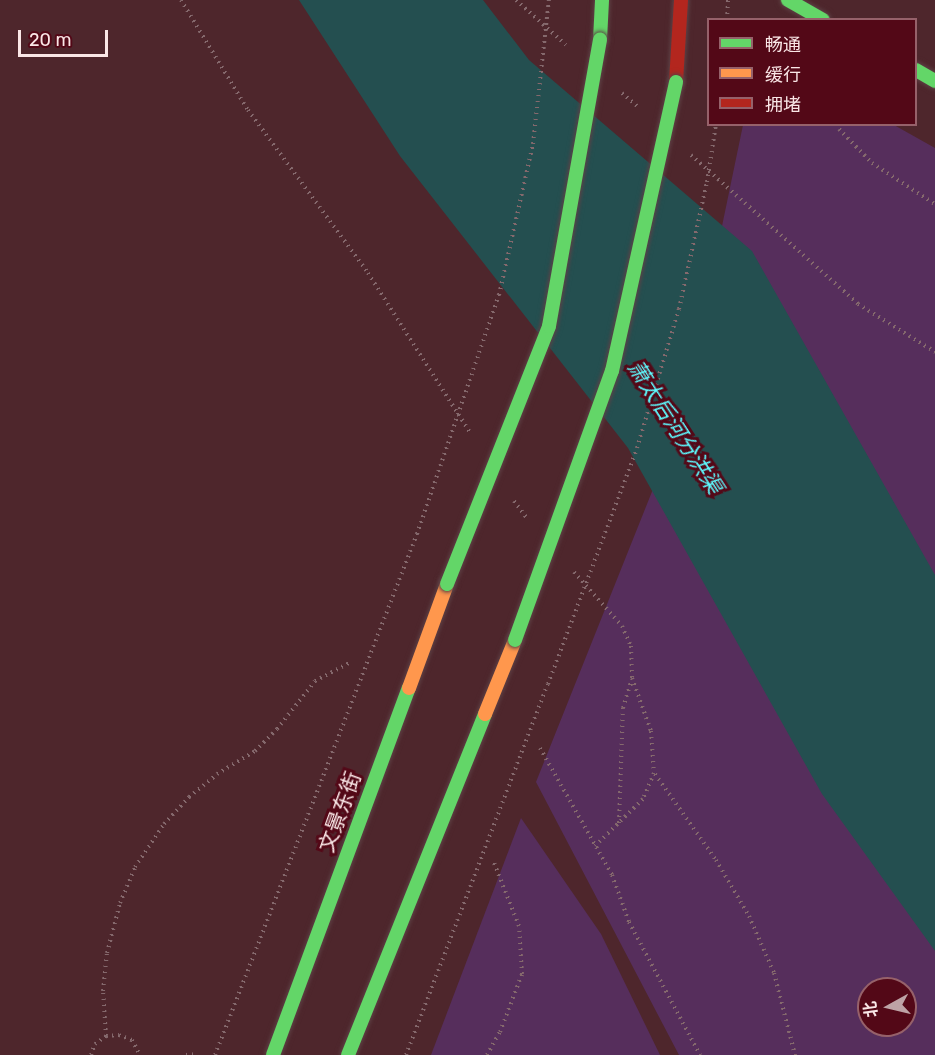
<!DOCTYPE html>
<meta charset="utf-8">
<style>
body{margin:0}
#map{position:relative;width:935px;height:1055px;overflow:hidden;background:#4e262c;font-family:Rubik,"Noto Sans SC",sans-serif}
div>[style]{position:absolute}
.green>*{inset:0;background:#562e5c}
.water>*{inset:0;background:#244f50}
.path>*{height:4px;margin-top:-2px;transform-origin:0;background:repeating-linear-gradient(90deg,#85696d 0 1.5px,transparent 0 6px)}
.roads{filter:drop-shadow(0 0 2px #5d4145) drop-shadow(0 0 2px #5d4145)}
.fast>*{height:14px;margin:-7px;padding:0 7px;transform-origin:7px;border-radius:7px;background:#63d668}
.slow>*{height:14px;margin:-7px;padding:0 7px;transform-origin:7px;border-radius:7px;background:#ff974d}
.jam>*{height:14px;margin:-7px;padding:0 7px;transform-origin:7px;border-radius:7px;background:#b3261e}
.path-bridge>*{height:4px;margin-top:-2px;transform-origin:0;background:repeating-linear-gradient(90deg,#85696d 0 1.5px,transparent 0 6px)}
.bridges{filter:drop-shadow(0 0 2px #5d4145) drop-shadow(0 0 2px #5d4145)}
.fast-bridge>*{height:14px;margin:-7px;padding:0 7px;transform-origin:7px;border-radius:7px;background:#63d668}
span{translate:-50% -50%;white-space:nowrap;text-align:center;line-height:1.15;-webkit-text-stroke:6px #530817;paint-order:stroke}
.street-label{font-size:21px;color:#fae7e7}
.water-label{font-size:22px;color:#5dfbff;font-style:italic}
.legend{position:absolute;left:707px;top:18px;width:210px;height:108px;box-sizing:border-box;background:#530817;border:2px solid #96616a;margin:0;padding:8px 10px;list-style:none;font-size:18px;color:#fae7e7}
.legend li{display:flex;align-items:center;gap:12px;height:30px}
.legend b{width:30px;border:2px solid #96616a}
.north{position:absolute;left:857px;top:977px;width:60px;height:60px;box-sizing:border-box;background:#530817;border:2px solid #96616a;border-radius:50%;rotate:262deg;font-size:16px;font-weight:700;line-height:24px;text-align:center;color:#fae7e7}
.north::after{content:'';display:block;margin:auto;width:21px;height:27px;background:#bea3a6;clip-path:polygon(50% 0,100% 100%,50% 72%,0 100%)}
.scale{position:absolute;left:18px;top:30px;width:90px;height:27px;box-sizing:border-box;border:3px solid #fae7e7;border-top:0;padding-left:8px;font-size:18px;line-height:21px;white-space:nowrap;color:#fae7e7;-webkit-text-stroke:4px #530817;paint-order:stroke}
</style>
<div id="map">
<div class="green">
<div style="clip-path:polygon(evenodd,743px 125px,894px 125px,935px 148px,935px 1055px,679px 1055px,536px 782px,683px 414px,743px 125px,869px 989px,905px 989px,905px 1025px,869px 1025px,869px 989px)"></div>
<div style="clip-path:polygon(521px 818px,601px 934px,660px 1055px,431px 1055px)"></div>
</div>
<div class="water">
<div style="clip-path:polygon(299px 0,483px 0,529px 60px,752px 251px,935px 575px,935px 951px,822px 794px,628px 448px,400px 156px)"></div>
</div>
<div class="path">
<div style="left:181px;top:0;width:129px;rotate:58.7deg"></div>
<div style="left:248px;top:110px;width:202px;rotate:53.6deg"></div>
<div style="left:368px;top:273px;width:191px;rotate:57.4deg"></div>
<div style="left:516px;top:0;width:67px;rotate:42deg"></div>
<div style="left:727px;top:20px;width:20px;rotate:-87deg"></div>
<div style="left:622px;top:93px;width:23px;rotate:41deg"></div>
<div style="left:839px;top:124px;width:5px;rotate:90deg"></div>
<div style="left:839px;top:129px;width:47px;rotate:45.9deg"></div>
<div style="left:872px;top:163px;width:75px;rotate:33.1deg"></div>
<div style="left:691px;top:155px;width:224px;rotate:41.7deg"></div>
<div style="left:858px;top:304px;width:91px;rotate:31.9deg"></div>
<div style="left:514px;top:501px;width:20px;rotate:53deg"></div>
<div style="left:574px;top:572px;width:72px;rotate:48.4deg"></div>
<div style="left:622px;top:626px;width:22px;rotate:66deg"></div>
<div style="left:631px;top:646px;width:32px;rotate:88deg"></div>
<div style="left:632px;top:678px;width:56px;rotate:70.3deg"></div>
<div style="left:651px;top:731px;width:42px;rotate:85.9deg"></div>
<div style="left:654px;top:773px;width:28px;rotate:113deg"></div>
<div style="left:643px;top:799px;width:67px;rotate:135.6deg"></div>
<div style="left:540px;top:748px;width:146px;rotate:60.4deg"></div>
<div style="left:612px;top:875px;width:50px;rotate:70.1deg"></div>
<div style="left:629px;top:922px;width:151px;rotate:61.9deg"></div>
<div style="left:655px;top:774px;width:105px;rotate:54.7deg"></div>
<div style="left:716px;top:860px;width:65px;rotate:59.5deg"></div>
<div style="left:749px;top:916px;width:62px;rotate:66.3deg"></div>
<div style="left:774px;top:973px;width:85px;rotate:75.6deg"></div>
<div style="left:619px;top:823px;width:115px;rotate:-88deg"></div>
<div style="left:623px;top:708px;width:30px;rotate:-73deg"></div>
<div style="left:106px;top:1036px;width:45px;rotate:-93.8deg"></div>
<div style="left:103px;top:991px;width:38px;rotate:-84deg"></div>
<div style="left:107px;top:953px;width:52px;rotate:-75.4deg"></div>
<div style="left:120px;top:903px;width:39px;rotate:-67deg"></div>
<div style="left:135px;top:867px;width:52px;rotate:-56deg"></div>
<div style="left:164px;top:824px;width:37px;rotate:-47deg"></div>
<div style="left:189px;top:797px;width:36px;rotate:-39deg"></div>
<div style="left:217px;top:774px;width:44px;rotate:-31.2deg"></div>
<div style="left:255px;top:751px;width:31px;rotate:-45deg"></div>
<div style="left:277px;top:729px;width:61px;rotate:-51.6deg"></div>
<div style="left:315px;top:681px;width:38px;rotate:-28deg"></div>
<div style="left:91px;top:1055px;width:12px;rotate:-70deg"></div>
<div style="left:95px;top:1044px;width:14px;rotate:-36deg"></div>
<div style="left:106px;top:1036px;width:13px;rotate:-4deg"></div>
<div style="left:119px;top:1035px;width:14px;rotate:21deg"></div>
<div style="left:132px;top:1040px;width:17px;rotate:62deg"></div>
<div style="left:186px;top:1055px;width:12px;rotate:-5deg"></div>
<div style="left:215px;top:1055px;width:559px;rotate:-68.81deg"></div>
<div style="left:406px;top:1055px;width:397px;rotate:-69.1deg"></div>
<div style="left:487px;top:1055px;width:26px;rotate:-61deg"></div>
<div style="left:500px;top:1032px;width:62px;rotate:-69.2deg"></div>
<div style="left:522px;top:974px;width:48px;rotate:-93.6deg"></div>
<div style="left:519px;top:926px;width:68px;rotate:-111.6deg"></div>
</div>
<div class="roads">
<div class="fast">
<div style="left:788px;top:0;width:40px;rotate:29.7deg"></div>
<div style="left:600px;top:40px;width:40px;rotate:-87.1deg"></div>
<div style="left:916px;top:70px;width:22px;rotate:30deg"></div>
<div style="left:273px;top:1055px;width:391px;rotate:-69.7deg"></div>
<div style="left:348px;top:1055px;width:367px;rotate:-68.1deg"></div>
</div>
<div class="slow">
<div style="left:409px;top:688px;width:111px;rotate:-69.9deg"></div>
<div style="left:485px;top:714px;width:80px;rotate:-67.9deg"></div>
</div>
<div class="jam">
<div style="left:676px;top:82px;width:82px;rotate:-86.5deg"></div>
</div>
</div>
<div class="path-bridge">
<div style="left:417px;top:534px;width:253px;rotate:-71.1deg"></div>
<div style="left:499px;top:295px;width:155px;rotate:-77.3deg"></div>
<div style="left:533px;top:144px;width:145px;rotate:-83.7deg"></div>
<div style="left:548px;top:684px;width:252px;rotate:-69.3deg"></div>
<div style="left:637px;top:448px;width:145px;rotate:-73.2deg"></div>
<div style="left:679px;top:309px;width:130px;rotate:-77.6deg"></div>
<div style="left:707px;top:182px;width:59px;rotate:-81.2deg"></div>
</div>
<div class="bridges">
<div class="fast-bridge">
<div style="left:447px;top:584px;width:277px;rotate:-68.4deg"></div>
<div style="left:549px;top:326px;width:291px;rotate:-79.9deg"></div>
<div style="left:515px;top:640px;width:286px;rotate:-70.2deg"></div>
<div style="left:612px;top:371px;width:296px;rotate:-77.5deg"></div>
</div>
</div>
<div class="street-label">
<span style="left:340px;top:812px;rotate:-70deg">文景东街</span>
</div>
<div class="water-label">
<span style="left:675px;top:427px;rotate:57deg">萧太后河分洪渠</span>
</div>
<ul class="legend">
<li><b style="height:8px;background:#63d668"></b>畅通</li>
<li><b style="height:8px;background:#ff974d"></b>缓行</li>
<li><b style="height:8px;background:#b3261e"></b>拥堵</li>
</ul>
<div class="north">北</div>
<div class="scale">20 m</div>
</div>
